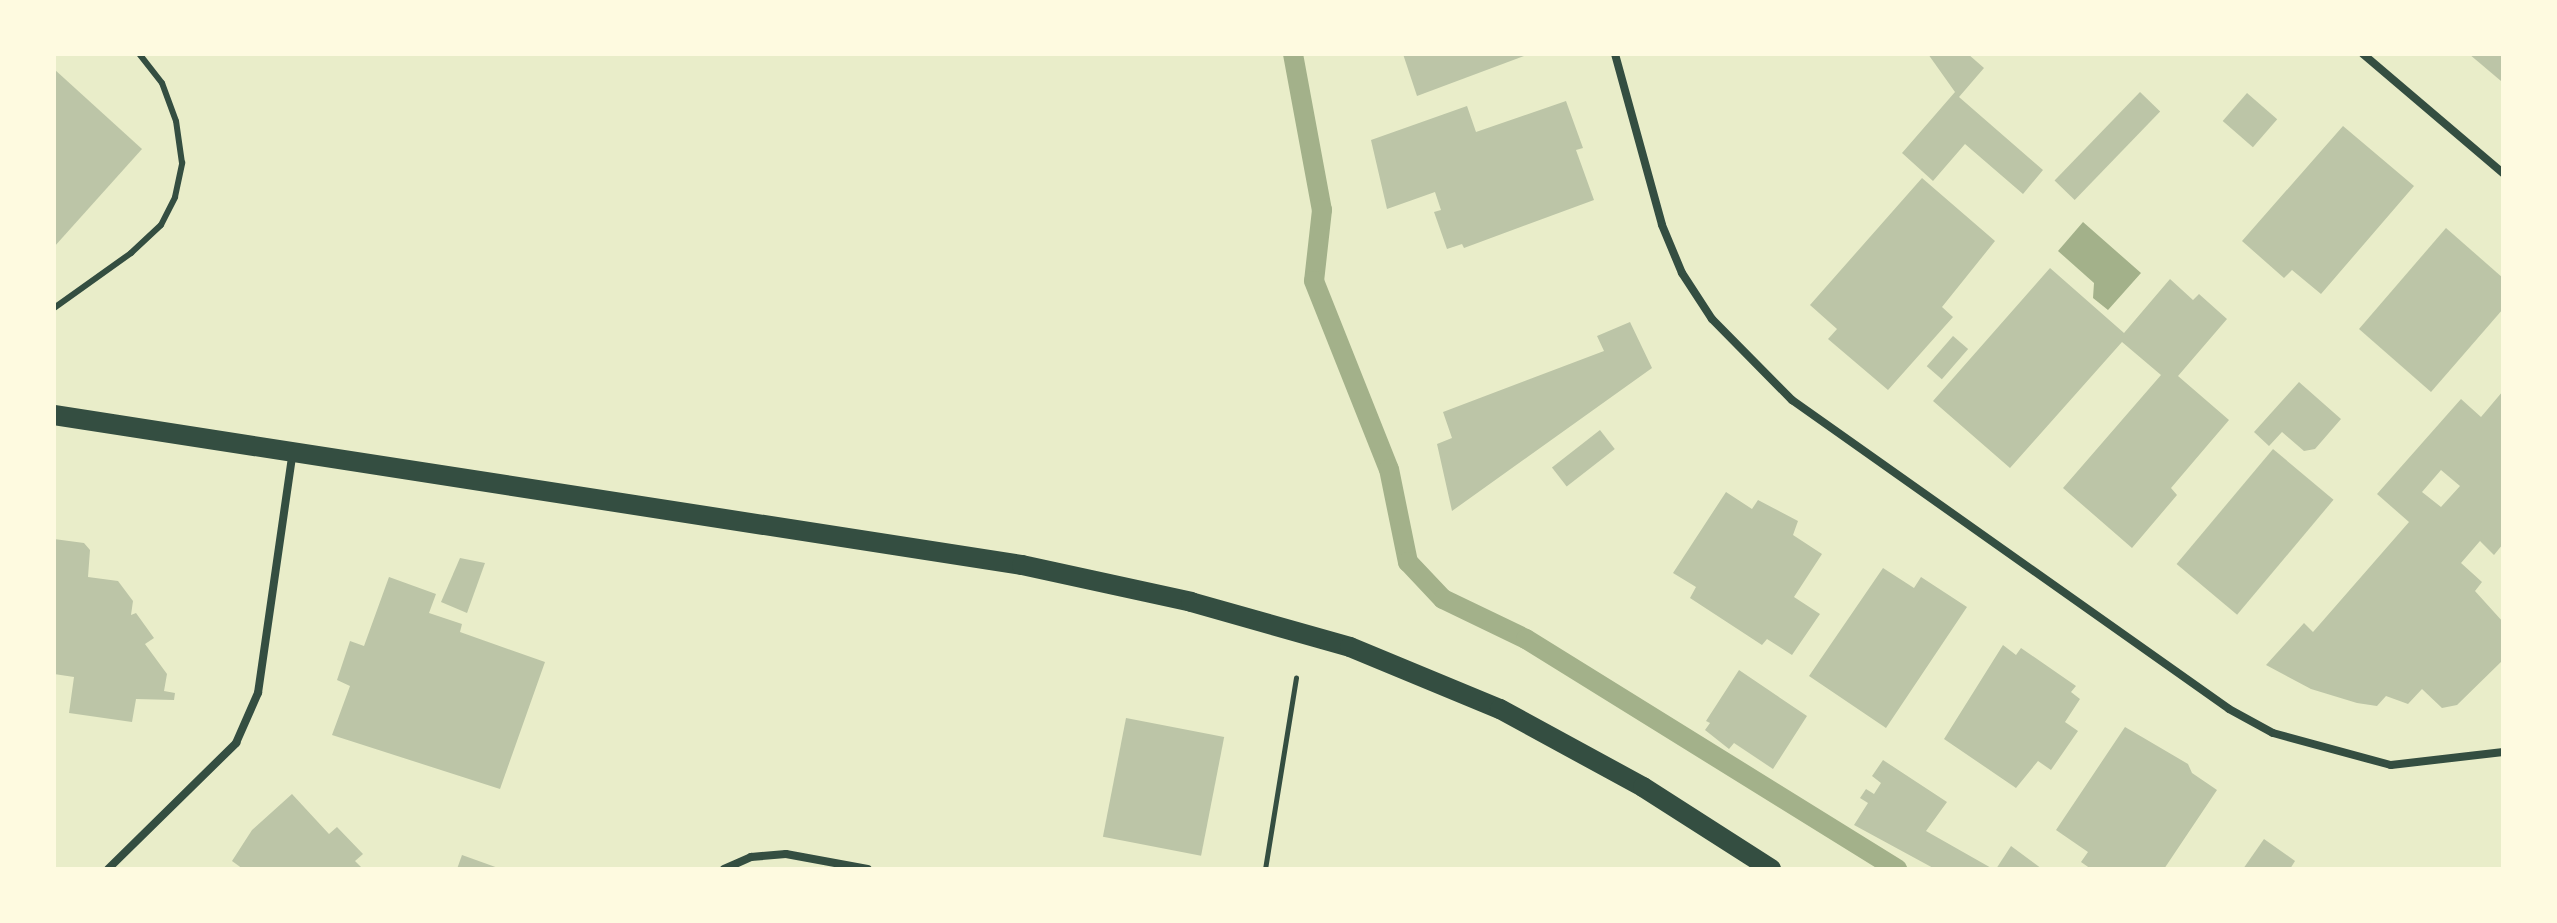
<!DOCTYPE html>
<style>
body{margin:0}
#map{position:relative;width:2557px;height:923px;overflow:hidden;background:#e9edc9;font-family:Lora,serif}
div>[style]{position:absolute}
.water>*{inset:0;background:#a3b18a}
.stream>*{height:20px;margin:-10px;padding:0 10px;transform-origin:10px;border-radius:10px;background:#a3b18a}
.building>*{inset:0;background:#bcc5a7;transform-origin:0 0}
.path>*{height:5px;margin:-2.5px;padding:0 2.5px;transform-origin:2.5px;border-radius:2.5px;background:#344e41}
.service>*{height:6px;margin:-3px;padding:0 3px;transform-origin:3px;border-radius:3px;background:#344e41}
.minor>*{height:8px;margin:-4px;padding:0 4px;transform-origin:4px;border-radius:4px;background:#344e41}
.primary>*{height:20px;margin:-10px;padding:0 10px;transform-origin:10px;border-radius:10px;background:#344e41}
span{translate:-50% -50%;white-space:nowrap;text-align:center;line-height:1.15;-webkit-text-stroke:8px #fefae0;paint-order:stroke}
.frame{position:absolute;inset:0;border:56px solid #fefae0;pointer-events:none}
</style>
<div id="map">
<div class="water">
<div style="clip-path:polygon(2083px 222px,2141px 273px,2108px 310px,2093px 298px,2094px 283px,2058px 251px)"></div>
</div>
<div class="stream">
<div style="left:1293px;top:54px;width:159px;rotate:79.5deg"></div>
<div style="left:1322px;top:210px;width:71px;rotate:96.4deg"></div>
<div style="left:1314px;top:281px;width:202px;rotate:68.3deg"></div>
<div style="left:1389px;top:469px;width:95px;rotate:78.5deg"></div>
<div style="left:1408px;top:562px;width:51px;rotate:46.6deg"></div>
<div style="left:1443px;top:599px;width:92px;rotate:25.7deg"></div>
<div style="left:1526px;top:639px;width:437px;rotate:31.8deg"></div>
</div>
<div class="building">
<div style="clip-path:polygon(1403px 54px,1529px 54px,1417px 96px)"></div>
<div style="clip-path:polygon(1928px 54px,1968px 54px,1984px 68px,1959px 97px,2043px 170px,2023px 194px,1965px 144px,1933px 181px,1902px 153px,1955px 92px)"></div>
<div style="clip-path:polygon(2469px 54px,2503px 54px,2503px 78px,2501px 81px)"></div>
<div style="clip-path:polygon(54px 69px,142px 149px,54px 247px)"></div>
<div style="left:2140px;top:92px;width:28px;height:123px;rotate:44deg"></div>
<div style="left:2247px;top:93px;width:40px;height:37px;rotate:41deg"></div>
<div style="clip-path:polygon(1566px 101px,1583px 148px,1576px 150px,1594px 200px,1464px 248px,1462px 244px,1447px 249px,1434px 212px,1441px 210px,1435px 192px,1387px 209px,1371px 140px,1467px 106px,1476px 132px)"></div>
<div style="clip-path:polygon(2343px 126px,2414px 186px,2321px 294px,2292px 270px,2284px 278px,2242px 241px)"></div>
<div style="clip-path:polygon(1922px 178px,1995px 241px,1942px 307px,1953px 317px,1888px 390px,1828px 339px,1837px 329px,1810px 305px)"></div>
<div style="clip-path:polygon(2446px 228px,2503px 278px,2503px 309px,2431px 392px,2359px 329px)"></div>
<div style="clip-path:polygon(2050px 268px,2124px 333px,2170px 279px,2193px 300px,2199px 294px,2227px 319px,2178px 376px,2229px 420px,2171px 488px,2177px 495px,2132px 548px,2063px 488px,2161px 375px,2122px 342px,2010px 468px,1933px 401px)"></div>
<div style="clip-path:polygon(1630px 322px,1652px 368px,1452px 511px,1437px 444px,1452px 438px,1443px 412px,1604px 351px,1597px 336px)"></div>
<div style="left:1953px;top:336px;width:20px;height:40px;rotate:41deg"></div>
<div style="clip-path:polygon(2299px 382px,2341px 419px,2315px 449px,2304px 451px,2282px 432px,2269px 446px,2254px 432px)"></div>
<div style="clip-path:polygon(evenodd,2503px 391px,2503px 544px,2494px 555px,2480px 541px,2461px 563px,2482px 582px,2475px 591px,2503px 622px,2503px 660px,2457px 705px,2442px 708px,2422px 689px,2408px 704px,2386px 696px,2377px 706px,2357px 703px,2311px 689px,2266px 665px,2304px 623px,2313px 632px,2409px 522px,2377px 494px,2461px 399px,2481px 417px,2503px 391px,2441px 470px,2460px 486px,2441px 507px,2422px 492px,2441px 470px)"></div>
<div style="left:1600px;top:430px;width:24px;height:61px;rotate:52deg"></div>
<div style="left:2273px;top:449px;width:79px;height:150px;rotate:40deg"></div>
<div style="clip-path:polygon(1726px 492px,1752px 509px,1758px 500px,1798px 521px,1793px 535px,1822px 554px,1794px 597px,1820px 614px,1792px 655px,1767px 639px,1762px 645px,1690px 598px,1696px 587px,1673px 573px)"></div>
<div style="clip-path:polygon(54px 539px,84px 543px,90px 550px,88px 577px,118px 581px,133px 601px,131px 615px,136px 613px,154px 638px,145px 644px,167px 674px,164px 691px,175px 693px,174px 700px,136px 699px,132px 722px,69px 713px,74px 677px,54px 674px)"></div>
<div style="clip-path:polygon(460px 558px,485px 563px,467px 613px,441px 602px)"></div>
<div style="clip-path:polygon(1883px 568px,1914px 588px,1921px 577px,1967px 607px,1886px 728px,1809px 676px)"></div>
<div style="clip-path:polygon(389px 577px,436px 594px,429px 613px,462px 624px,460px 632px,545px 662px,500px 789px,332px 735px,350px 686px,337px 680px,350px 641px,364px 646px)"></div>
<div style="clip-path:polygon(2003px 645px,2016px 655px,2021px 648px,2076px 686px,2071px 692px,2080px 699px,2065px 722px,2078px 731px,2051px 770px,2038px 761px,2016px 788px,1944px 739px)"></div>
<div style="clip-path:polygon(1739px 670px,1807px 716px,1773px 769px,1734px 743px,1729px 749px,1705px 730px,1710px 723px,1706px 721px)"></div>
<div style="left:1126px;top:718px;width:100px;height:121px;rotate:11deg"></div>
<div style="clip-path:polygon(2125px 727px,2188px 764px,2192px 773px,2217px 790px,2164px 869px,2091px 869px,2081px 862px,2088px 852px,2056px 830px)"></div>
<div style="clip-path:polygon(1883px 760px,1947px 802px,1926px 831px,1993px 869px,1935px 869px,1854px 825px,1868px 803px,1860px 798px,1866px 789px,1874px 794px,1881px 783px,1872px 776px)"></div>
<div style="clip-path:polygon(292px 794px,329px 834px,337px 827px,363px 854px,355px 861px,363px 869px,243px 869px,232px 861px,252px 830px)"></div>
<div style="clip-path:polygon(2264px 839px,2295px 861px,2290px 869px,2243px 869px)"></div>
<div style="clip-path:polygon(2011px 846px,2042px 869px,1996px 869px)"></div>
<div style="clip-path:polygon(462px 855px,501px 869px,457px 869px)"></div>
</div>
<div class="path">
<div style="left:1265px;top:869px;width:194px;rotate:-80.8deg"></div>
</div>
<div class="service">
<div style="left:54px;top:308px;width:95px;rotate:-35.5deg"></div>
<div style="left:131px;top:253px;width:41px;rotate:-43deg"></div>
<div style="left:161px;top:225px;width:31px;rotate:-63deg"></div>
<div style="left:175px;top:197px;width:35px;rotate:-78deg"></div>
<div style="left:182px;top:163px;width:42px;rotate:-98.1deg"></div>
<div style="left:176px;top:121px;width:40px;rotate:-110.2deg"></div>
<div style="left:162px;top:83px;width:37px;rotate:-128deg"></div>
</div>
<div class="minor">
<div style="left:1615px;top:54px;width:177px;rotate:74.6deg"></div>
<div style="left:1662px;top:225px;width:52px;rotate:67.4deg"></div>
<div style="left:1682px;top:273px;width:55px;rotate:56.9deg"></div>
<div style="left:1712px;top:319px;width:114px;rotate:45.4deg"></div>
<div style="left:1792px;top:400px;width:535px;rotate:35.26deg"></div>
<div style="left:2229px;top:709px;width:50px;rotate:28.6deg"></div>
<div style="left:2273px;top:733px;width:122px;rotate:15.2deg"></div>
<div style="left:2391px;top:765px;width:113px;rotate:-6.6deg"></div>
<div style="left:2363px;top:54px;width:184px;rotate:40.4deg"></div>
<div style="left:108px;top:869px;width:180px;rotate:-44.5deg"></div>
<div style="left:236px;top:743px;width:55px;rotate:-66.3deg"></div>
<div style="left:258px;top:693px;width:245px;rotate:-81.8deg"></div>
<div style="left:724px;top:869px;width:30px;rotate:-24deg"></div>
<div style="left:751px;top:857px;width:35px;rotate:-5deg"></div>
<div style="left:786px;top:854px;width:83px;rotate:10.4deg"></div>
</div>
<div class="primary">
<div style="left:54px;top:415px;width:980px;rotate:8.81deg"></div>
<div style="left:1022px;top:565px;width:173px;rotate:12.3deg"></div>
<div style="left:1191px;top:602px;width:165px;rotate:15.8deg"></div>
<div style="left:1350px;top:647px;width:162px;rotate:22.5deg"></div>
<div style="left:1500px;top:709px;width:163px;rotate:28.6deg"></div>
<div style="left:1643px;top:787px;width:152px;rotate:32.6deg"></div>
</div>
<div class="frame"></div>
</div>
